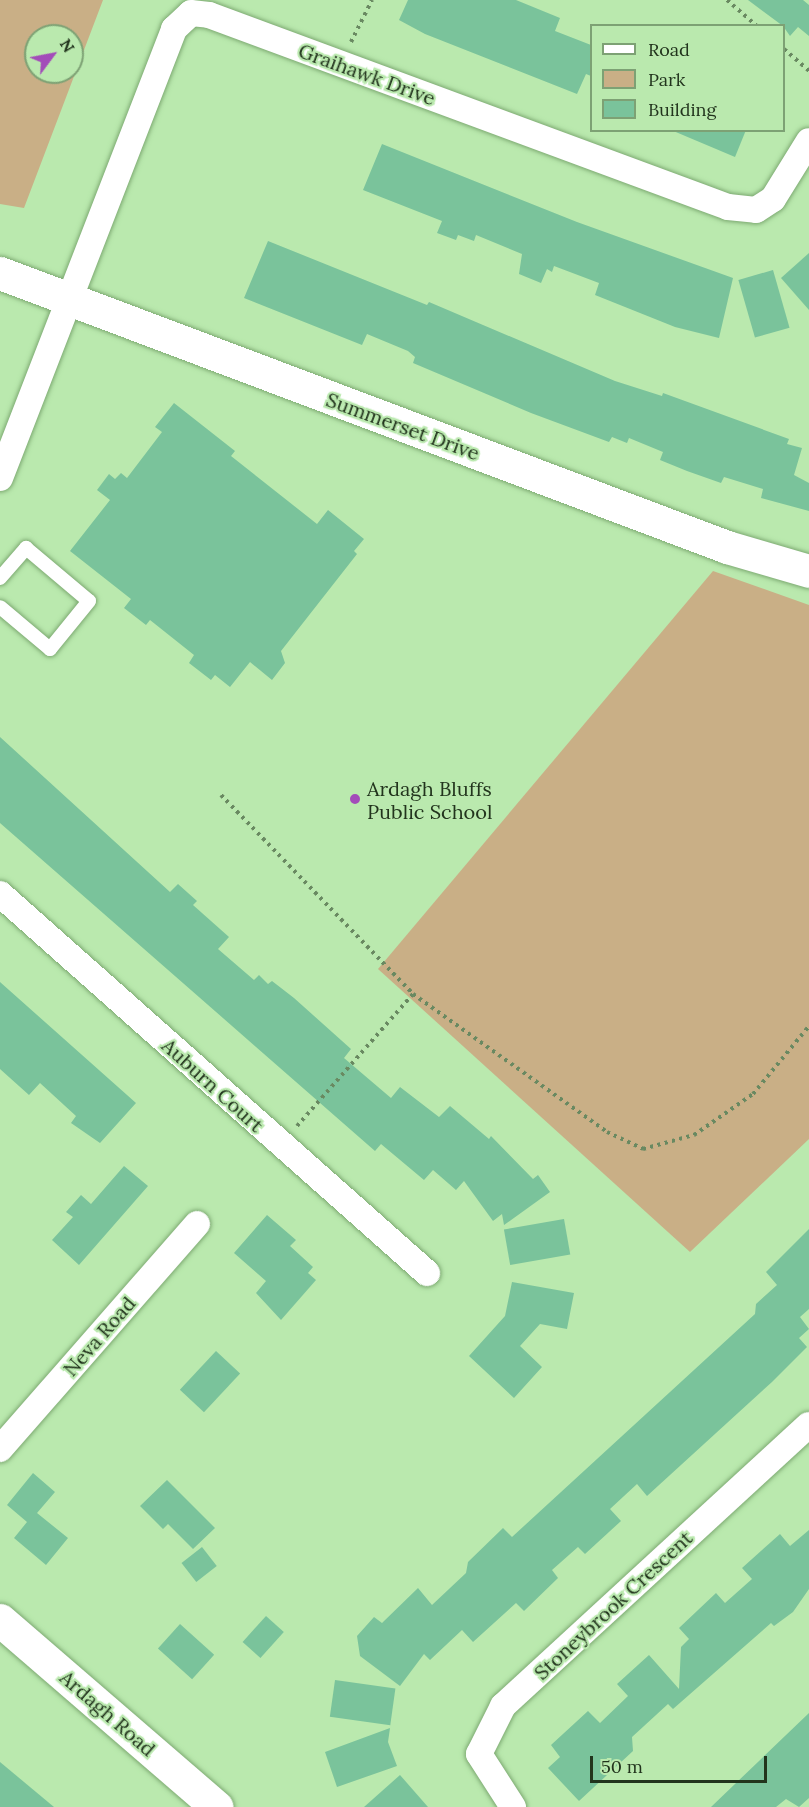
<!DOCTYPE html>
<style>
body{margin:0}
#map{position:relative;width:809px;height:1807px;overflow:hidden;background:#bae9ae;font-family:Lora,serif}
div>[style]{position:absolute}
.green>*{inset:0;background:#c9af86}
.building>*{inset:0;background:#7ac39b;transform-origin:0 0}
.path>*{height:4px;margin-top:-2px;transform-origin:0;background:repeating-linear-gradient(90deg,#698961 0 3px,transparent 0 7.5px)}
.roads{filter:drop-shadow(0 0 2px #7daa72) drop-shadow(0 0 2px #7daa72)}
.service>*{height:14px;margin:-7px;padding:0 7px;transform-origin:7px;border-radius:7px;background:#fff}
.minor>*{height:26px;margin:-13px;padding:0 13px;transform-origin:13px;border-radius:13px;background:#fff}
.tertiary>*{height:33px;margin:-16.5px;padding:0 16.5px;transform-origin:16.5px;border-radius:16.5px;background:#fff}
.dots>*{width:16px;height:16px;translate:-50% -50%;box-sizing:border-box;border:3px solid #bae9ae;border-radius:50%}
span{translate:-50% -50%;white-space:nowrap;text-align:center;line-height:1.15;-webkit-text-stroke:4.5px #bae9ae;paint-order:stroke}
.street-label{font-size:20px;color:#22341d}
.poi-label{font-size:20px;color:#22341d}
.left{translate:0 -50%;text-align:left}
.legend{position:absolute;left:590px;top:24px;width:195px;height:108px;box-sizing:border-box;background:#bae9ae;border:2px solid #7da174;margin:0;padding:8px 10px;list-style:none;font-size:18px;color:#22341d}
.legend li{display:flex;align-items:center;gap:12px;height:30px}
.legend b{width:30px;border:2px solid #7da174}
.north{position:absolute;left:24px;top:24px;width:60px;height:60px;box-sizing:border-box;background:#bae9ae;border:2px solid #7da174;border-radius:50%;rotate:58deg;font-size:16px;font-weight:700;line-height:24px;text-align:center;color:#22341d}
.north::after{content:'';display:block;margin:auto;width:21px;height:27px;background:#a34cb9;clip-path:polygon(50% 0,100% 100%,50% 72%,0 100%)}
.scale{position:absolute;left:590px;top:1756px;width:177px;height:27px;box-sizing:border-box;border:3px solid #22341d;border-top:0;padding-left:8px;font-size:18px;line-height:21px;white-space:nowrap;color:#22341d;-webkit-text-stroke:4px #bae9ae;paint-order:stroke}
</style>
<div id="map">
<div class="green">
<div style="clip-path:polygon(evenodd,0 0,103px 0,24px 208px,0 204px,0 0,36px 36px,72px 36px,72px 72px,36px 72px,36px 36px)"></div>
<div style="clip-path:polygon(713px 571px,809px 605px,809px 1139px,690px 1252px,378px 969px)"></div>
</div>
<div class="building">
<div style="clip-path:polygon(408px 0,516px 0,560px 18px,555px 31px,591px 45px,591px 76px,586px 74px,577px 94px,425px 34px,399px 20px)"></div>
<div style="clip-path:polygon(748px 0,803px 0,809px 5px,809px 36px,798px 27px,790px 36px,783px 26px)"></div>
<div style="clip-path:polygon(671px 130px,746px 130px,735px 157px)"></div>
<div style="clip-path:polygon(382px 144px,577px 222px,733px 278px,719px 338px,675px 327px,595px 295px,599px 283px,554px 266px,552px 272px,547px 269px,541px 283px,519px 274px,522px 254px,476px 235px,474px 241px,458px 235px,456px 240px,437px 233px,442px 221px,363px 190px)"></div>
<div style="clip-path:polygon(268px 241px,427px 305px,429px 302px,615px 381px,662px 396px,663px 393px,789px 439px,787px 444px,802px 448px,794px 475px,809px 483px,809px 511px,761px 498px,763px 489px,724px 477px,721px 483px,687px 471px,660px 460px,663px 452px,629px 438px,627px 443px,612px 437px,609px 442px,531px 413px,413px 363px,415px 357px,408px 351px,367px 334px,362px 345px,244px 298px)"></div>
<div style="clip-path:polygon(809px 253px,809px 310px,781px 278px)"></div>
<div style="left:773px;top:270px;width:60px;height:36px;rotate:74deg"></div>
<div style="clip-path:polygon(174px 403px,235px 451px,231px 456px,317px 524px,328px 510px,364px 539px,354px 551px,357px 554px,281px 651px,285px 663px,272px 680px,250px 662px,230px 687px,215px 675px,211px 680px,189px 663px,194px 655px,150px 620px,146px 625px,124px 608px,131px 599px,70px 551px,110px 500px,97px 490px,109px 474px,115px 479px,121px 473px,127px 478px,162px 432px,155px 427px)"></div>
<div style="clip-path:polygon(0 737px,170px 892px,178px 884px,197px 901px,193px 905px,229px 937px,218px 949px,254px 980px,259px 975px,268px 984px,272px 981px,294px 998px,351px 1049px,344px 1058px,391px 1098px,400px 1087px,439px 1117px,450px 1106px,489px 1139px,491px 1136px,533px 1179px,538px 1175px,550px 1192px,504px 1225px,502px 1214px,493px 1221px,464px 1181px,456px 1190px,433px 1170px,424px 1180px,381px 1144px,375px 1151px,0 823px)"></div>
<div style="clip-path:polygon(0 982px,136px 1103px,100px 1143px,71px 1123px,76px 1116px,40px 1083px,29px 1095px,0 1069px)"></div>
<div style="clip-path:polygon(124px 1166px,148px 1186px,79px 1265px,52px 1240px,73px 1217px,66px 1212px,81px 1195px,91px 1204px)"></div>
<div style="clip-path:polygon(267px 1215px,296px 1240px,290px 1246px,313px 1267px,308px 1273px,316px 1280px,281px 1320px,256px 1293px,266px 1281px,234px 1253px)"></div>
<div style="left:564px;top:1219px;width:36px;height:61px;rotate:80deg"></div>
<div style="clip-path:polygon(809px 1229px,809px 1309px,800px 1317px,809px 1329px,799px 1338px,807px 1347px,772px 1382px,647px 1496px,637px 1484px,610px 1509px,621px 1521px,585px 1554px,578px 1547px,552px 1570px,558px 1578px,524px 1611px,516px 1603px,473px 1642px,462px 1630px,430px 1660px,424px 1654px,400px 1686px,360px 1656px,357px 1636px,374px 1617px,382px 1623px,418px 1588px,432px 1605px,466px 1573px,468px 1562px,503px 1528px,512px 1537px,755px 1314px,756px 1304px,777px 1285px,766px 1272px)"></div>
<div style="clip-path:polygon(512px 1282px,574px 1293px,567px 1329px,540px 1324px,520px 1346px,542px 1367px,514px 1398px,469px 1356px,505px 1316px)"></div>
<div style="left:216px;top:1351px;width:33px;height:53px;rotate:43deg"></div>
<div style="clip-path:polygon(33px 1473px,55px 1492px,37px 1513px,68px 1538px,46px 1565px,14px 1538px,27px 1522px,7px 1505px)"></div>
<div style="clip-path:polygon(167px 1480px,215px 1528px,193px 1549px,168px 1524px,163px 1529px,140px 1506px)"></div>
<div style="clip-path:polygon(809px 1530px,809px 1589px,793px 1612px,774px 1626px,771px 1623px,673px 1709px,668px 1704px,632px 1737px,633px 1751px,579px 1801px,548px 1768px,560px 1757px,551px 1745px,588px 1711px,600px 1723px,628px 1696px,617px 1684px,649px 1655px,679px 1689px,681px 1647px,689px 1639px,679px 1628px,716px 1593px,725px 1603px,752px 1579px,742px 1568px,780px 1534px,790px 1546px)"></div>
<div style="left:202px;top:1547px;width:24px;height:26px;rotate:52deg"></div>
<div style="left:266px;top:1616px;width:24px;height:35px;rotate:42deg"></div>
<div style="left:180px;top:1624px;width:46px;height:33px;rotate:42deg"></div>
<div style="left:335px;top:1680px;width:61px;height:37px;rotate:8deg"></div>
<div style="clip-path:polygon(809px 1713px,809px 1798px,799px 1807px,786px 1799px,776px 1807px,711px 1807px)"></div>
<div style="clip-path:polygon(390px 1728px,388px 1742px,397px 1766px,337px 1787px,325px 1752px)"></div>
<div style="clip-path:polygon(0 1762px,54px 1807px,0 1807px)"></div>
<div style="clip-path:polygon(400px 1775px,428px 1807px,364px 1807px)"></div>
</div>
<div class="path">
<div style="left:727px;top:0;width:40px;rotate:41deg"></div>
<div style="left:351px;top:42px;width:47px;rotate:-63.4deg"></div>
<div style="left:784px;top:49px;width:33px;rotate:41deg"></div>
<div style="left:221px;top:795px;width:277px;rotate:46deg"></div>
<div style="left:413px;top:994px;width:238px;rotate:35.4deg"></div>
<div style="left:607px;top:1132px;width:40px;rotate:25deg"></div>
<div style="left:643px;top:1149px;width:53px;rotate:-15.4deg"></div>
<div style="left:694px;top:1135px;width:72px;rotate:-34.8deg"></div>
<div style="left:753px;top:1094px;width:88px;rotate:-50.5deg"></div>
<div style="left:297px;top:1126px;width:176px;rotate:-48.7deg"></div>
</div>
<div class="roads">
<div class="service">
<div style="left:0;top:578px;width:40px;rotate:-49deg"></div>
<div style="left:26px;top:548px;width:82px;rotate:40.1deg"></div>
<div style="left:89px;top:601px;width:62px;rotate:129.1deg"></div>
<div style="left:50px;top:649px;width:65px;rotate:-140deg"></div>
</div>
<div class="minor">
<div style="left:0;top:478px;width:482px;rotate:-68.8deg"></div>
<div style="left:174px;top:29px;width:23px;rotate:-43deg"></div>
<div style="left:191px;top:13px;width:18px;rotate:6deg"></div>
<div style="left:209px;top:15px;width:553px;rotate:20.3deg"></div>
<div style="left:728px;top:207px;width:28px;rotate:6deg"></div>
<div style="left:756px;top:210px;width:20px;rotate:-33deg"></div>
<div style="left:773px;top:199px;width:68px;rotate:-58.2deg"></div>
<div style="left:0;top:894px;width:571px;rotate:41.59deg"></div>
<div style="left:0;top:1449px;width:299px;rotate:-48.8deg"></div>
<div style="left:513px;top:1807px;width:63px;rotate:-122.7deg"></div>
<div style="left:479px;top:1754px;width:54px;rotate:-63.4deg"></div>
<div style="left:503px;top:1706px;width:415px;rotate:-42.6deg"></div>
</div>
<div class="tertiary">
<div style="left:0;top:273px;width:777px;rotate:20.65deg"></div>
<div style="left:727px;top:547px;width:85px;rotate:16.3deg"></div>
<div style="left:0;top:1620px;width:286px;rotate:40.8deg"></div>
</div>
</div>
<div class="dots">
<div style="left:355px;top:799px;background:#a34cb9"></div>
</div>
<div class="street-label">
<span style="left:367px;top:74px;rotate:20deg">Graihawk Drive</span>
<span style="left:403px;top:426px;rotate:20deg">Summerset Drive</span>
<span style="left:213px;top:1085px;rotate:42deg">Auburn Court</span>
<span style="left:99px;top:1336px;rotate:-49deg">Neva Road</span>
<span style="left:613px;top:1605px;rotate:-43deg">Stoneybrook Crescent</span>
<span style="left:108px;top:1713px;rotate:41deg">Ardagh Road</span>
</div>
<div class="poi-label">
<span class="left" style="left:367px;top:800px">Ardagh Bluffs<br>Public School</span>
</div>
<ul class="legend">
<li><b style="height:8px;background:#fff"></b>Road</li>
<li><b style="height:16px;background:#c9af86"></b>Park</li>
<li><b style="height:16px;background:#7ac39b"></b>Building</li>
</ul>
<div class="north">N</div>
<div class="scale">50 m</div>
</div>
